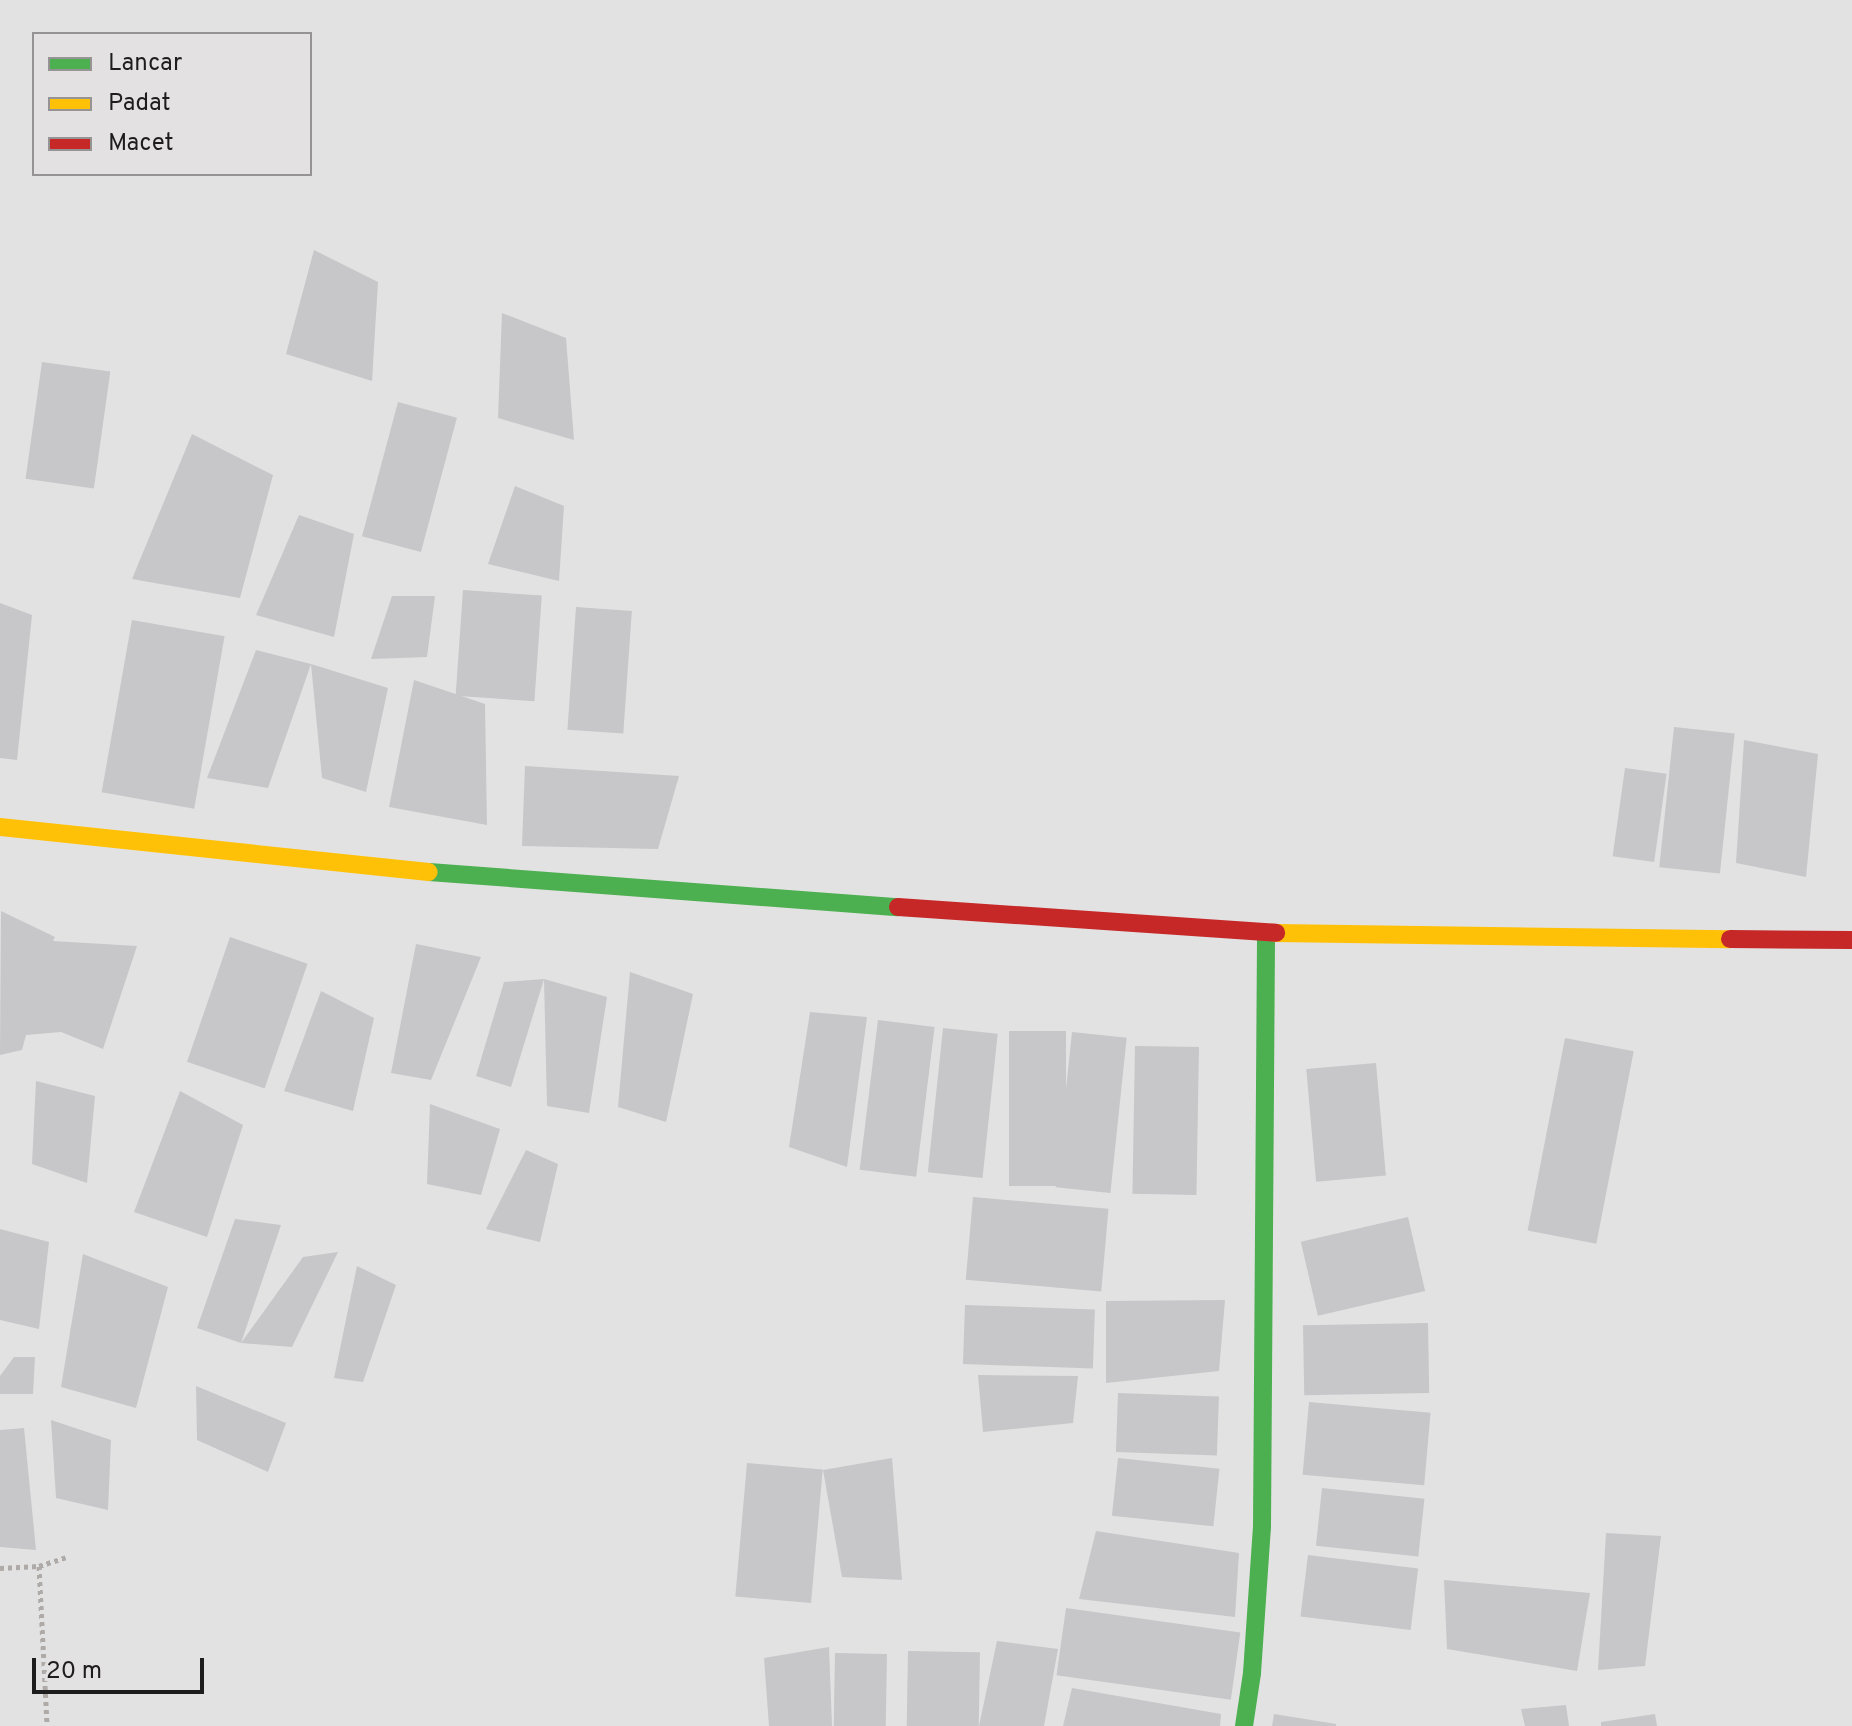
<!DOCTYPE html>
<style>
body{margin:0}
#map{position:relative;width:1852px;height:1726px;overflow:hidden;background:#e3e2e3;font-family:Overpass,sans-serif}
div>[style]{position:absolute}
.building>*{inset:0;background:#c7c6c8;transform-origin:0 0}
.path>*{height:5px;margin-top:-2.5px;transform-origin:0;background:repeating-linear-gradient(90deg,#adaaa8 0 4px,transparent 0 8px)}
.fast>*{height:18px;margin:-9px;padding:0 9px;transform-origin:9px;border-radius:9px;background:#4caf50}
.slow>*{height:18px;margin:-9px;padding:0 9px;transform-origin:9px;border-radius:9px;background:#ffc107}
.jam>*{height:18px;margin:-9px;padding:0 9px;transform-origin:9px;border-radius:9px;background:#c62828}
span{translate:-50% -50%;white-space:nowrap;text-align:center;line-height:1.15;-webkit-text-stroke:8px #e4e1e3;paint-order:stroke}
.legend{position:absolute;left:32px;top:32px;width:280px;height:144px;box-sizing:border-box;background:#e4e1e3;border:2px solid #959394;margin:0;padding:10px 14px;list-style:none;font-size:24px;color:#1e1d1e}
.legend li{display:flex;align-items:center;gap:16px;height:40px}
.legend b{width:40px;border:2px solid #959394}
.scale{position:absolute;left:32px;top:1658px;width:172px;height:36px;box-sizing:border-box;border:4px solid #1e1d1e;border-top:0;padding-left:10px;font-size:24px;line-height:28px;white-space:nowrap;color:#1e1d1e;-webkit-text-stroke:6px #e4e1e3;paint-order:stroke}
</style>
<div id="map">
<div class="building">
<div style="clip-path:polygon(314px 250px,378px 282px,372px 381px,286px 354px)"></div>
<div style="clip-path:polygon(502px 313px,566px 338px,574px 440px,498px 418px)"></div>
<div style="left:42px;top:362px;width:69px;height:118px;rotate:8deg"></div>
<div style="left:398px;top:402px;width:61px;height:139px;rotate:15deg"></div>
<div style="clip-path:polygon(192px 434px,273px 475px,240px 598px,132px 579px)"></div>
<div style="clip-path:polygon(515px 486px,564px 506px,559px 581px,488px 564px)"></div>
<div style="clip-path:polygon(299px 515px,354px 534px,334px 637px,256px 615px)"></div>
<div style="left:463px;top:590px;width:79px;height:106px;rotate:4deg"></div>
<div style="clip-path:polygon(392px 596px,435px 596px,427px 657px,371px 659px)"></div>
<div style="clip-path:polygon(0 603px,32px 615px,17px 760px,0 758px)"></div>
<div style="left:576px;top:607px;width:56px;height:123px;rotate:4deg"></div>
<div style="left:132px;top:620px;width:94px;height:175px;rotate:10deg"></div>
<div style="clip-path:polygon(256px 650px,311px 664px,388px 688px,366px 792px,322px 778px,311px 664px,268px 788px,207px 778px)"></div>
<div style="clip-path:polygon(414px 680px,485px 704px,487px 825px,389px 807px)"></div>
<div style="left:1674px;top:727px;width:61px;height:141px;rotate:6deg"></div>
<div style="clip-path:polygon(1744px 740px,1818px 754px,1806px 877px,1736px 863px)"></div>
<div style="clip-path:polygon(525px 766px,679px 776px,658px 849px,522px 846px)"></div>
<div style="left:1625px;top:768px;width:42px;height:89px;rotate:8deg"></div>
<div style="clip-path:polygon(1px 911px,55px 937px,53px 941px,137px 946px,103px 1049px,61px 1032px,26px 1035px,22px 1050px,0 1055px)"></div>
<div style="left:230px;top:937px;width:82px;height:132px;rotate:19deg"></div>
<div style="clip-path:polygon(416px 944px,481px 957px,431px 1080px,391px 1073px)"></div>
<div style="clip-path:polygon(630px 972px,693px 994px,666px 1122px,618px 1107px)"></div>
<div style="clip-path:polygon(544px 979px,607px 997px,589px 1113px,547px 1106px,544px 979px,511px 1087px,476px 1076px,504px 982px)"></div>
<div style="clip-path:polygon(321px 991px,374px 1018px,353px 1111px,284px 1091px)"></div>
<div style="clip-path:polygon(810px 1012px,867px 1017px,847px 1167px,789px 1147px)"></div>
<div style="left:878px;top:1020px;width:57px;height:151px;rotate:7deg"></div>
<div style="left:943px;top:1028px;width:55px;height:145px;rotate:6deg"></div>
<div style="left:1009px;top:1031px;width:57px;height:155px"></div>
<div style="left:1072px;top:1032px;width:55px;height:156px;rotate:6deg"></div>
<div style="left:1565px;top:1038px;width:70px;height:196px;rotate:11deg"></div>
<div style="left:1199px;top:1047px;width:148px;height:64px;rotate:91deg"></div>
<div style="left:1376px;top:1063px;width:113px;height:70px;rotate:85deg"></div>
<div style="clip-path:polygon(36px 1081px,95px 1096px,87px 1183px,32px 1164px)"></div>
<div style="clip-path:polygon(180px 1091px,243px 1125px,207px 1237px,134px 1212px)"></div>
<div style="clip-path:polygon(430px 1104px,500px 1129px,481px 1195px,427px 1184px)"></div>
<div style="clip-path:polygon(526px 1150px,558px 1164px,540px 1242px,486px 1229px)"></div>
<div style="left:973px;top:1197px;width:136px;height:83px;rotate:5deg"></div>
<div style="left:1408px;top:1217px;width:76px;height:110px;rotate:77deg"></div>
<div style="clip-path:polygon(235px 1219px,281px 1225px,241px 1343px,303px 1257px,338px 1252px,292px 1347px,241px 1343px,197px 1328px)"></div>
<div style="clip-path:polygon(0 1229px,49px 1242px,39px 1329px,0 1320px)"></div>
<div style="clip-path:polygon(83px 1254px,168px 1287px,136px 1408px,61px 1387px)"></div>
<div style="clip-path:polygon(357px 1266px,396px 1285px,363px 1382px,334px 1378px)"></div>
<div style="clip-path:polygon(1225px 1300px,1219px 1371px,1106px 1383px,1106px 1301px)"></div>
<div style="left:965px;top:1305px;width:130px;height:59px;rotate:2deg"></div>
<div style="left:1428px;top:1323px;width:70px;height:125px;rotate:89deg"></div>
<div style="clip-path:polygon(14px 1357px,35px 1357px,33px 1394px,0 1394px,0 1376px)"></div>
<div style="clip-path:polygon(978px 1375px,1078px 1376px,1073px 1423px,983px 1432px)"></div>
<div style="clip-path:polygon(196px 1386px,286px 1423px,268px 1472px,197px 1440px)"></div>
<div style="left:1118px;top:1393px;width:101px;height:59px;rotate:2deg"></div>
<div style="left:1309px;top:1402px;width:122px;height:73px;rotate:5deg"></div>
<div style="clip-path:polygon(51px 1420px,111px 1440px,108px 1510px,56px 1498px)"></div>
<div style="clip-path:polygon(24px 1428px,36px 1550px,0 1547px,0 1430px)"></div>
<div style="clip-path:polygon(892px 1458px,902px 1580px,842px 1577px,823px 1470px)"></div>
<div style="left:1118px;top:1458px;width:102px;height:58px;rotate:6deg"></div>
<div style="left:747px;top:1463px;width:76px;height:134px;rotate:5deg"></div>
<div style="left:1322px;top:1488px;width:103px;height:58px;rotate:6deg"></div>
<div style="clip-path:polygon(1096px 1531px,1239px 1553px,1235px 1617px,1079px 1599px)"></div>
<div style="clip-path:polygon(1606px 1533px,1661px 1536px,1645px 1666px,1598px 1670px)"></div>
<div style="left:1308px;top:1555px;width:111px;height:62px;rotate:7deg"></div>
<div style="clip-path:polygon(1444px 1580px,1590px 1593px,1577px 1671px,1447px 1649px)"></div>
<div style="left:1066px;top:1608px;width:176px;height:68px;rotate:8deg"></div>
<div style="clip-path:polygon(997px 1641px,1058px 1649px,1044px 1726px,979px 1726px)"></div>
<div style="clip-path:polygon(829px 1647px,832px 1726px,769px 1726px,764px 1658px)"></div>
<div style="left:908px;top:1651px;width:72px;height:75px;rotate:1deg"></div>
<div style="left:835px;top:1653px;width:52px;height:73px;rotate:1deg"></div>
<div style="clip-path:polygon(1072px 1688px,1221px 1714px,1220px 1726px,1063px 1726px)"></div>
<div style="clip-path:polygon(1566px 1705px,1569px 1726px,1525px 1726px,1521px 1709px)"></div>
<div style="clip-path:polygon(1274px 1714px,1336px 1724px,1336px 1726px,1272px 1726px)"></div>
<div style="clip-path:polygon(1655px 1714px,1657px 1726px,1601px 1726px,1601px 1722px)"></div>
</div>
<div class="path">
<div style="left:39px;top:1566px;width:160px;rotate:87.1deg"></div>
<div style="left:0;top:1568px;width:39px;rotate:-3deg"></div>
<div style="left:39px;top:1566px;width:28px;rotate:-18deg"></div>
</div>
<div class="fast">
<div style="left:429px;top:872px;width:470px;rotate:4.3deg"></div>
<div style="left:1244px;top:1726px;width:54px;rotate:-81.4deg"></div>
<div style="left:1252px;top:1673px;width:146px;rotate:-86.1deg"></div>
<div style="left:1262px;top:1527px;width:594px;rotate:-89.61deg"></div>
</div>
<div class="slow">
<div style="left:0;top:827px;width:431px;rotate:6deg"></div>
<div style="left:1276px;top:933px;width:454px;rotate:0.8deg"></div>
</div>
<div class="jam">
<div style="left:898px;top:907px;width:379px;rotate:3.9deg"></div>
<div style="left:1730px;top:939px;width:122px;rotate:0.5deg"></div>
</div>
<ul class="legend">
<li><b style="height:10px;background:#4caf50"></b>Lancar</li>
<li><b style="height:10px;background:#ffc107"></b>Padat</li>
<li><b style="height:10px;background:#c62828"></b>Macet</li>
</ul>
<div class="scale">20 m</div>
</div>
